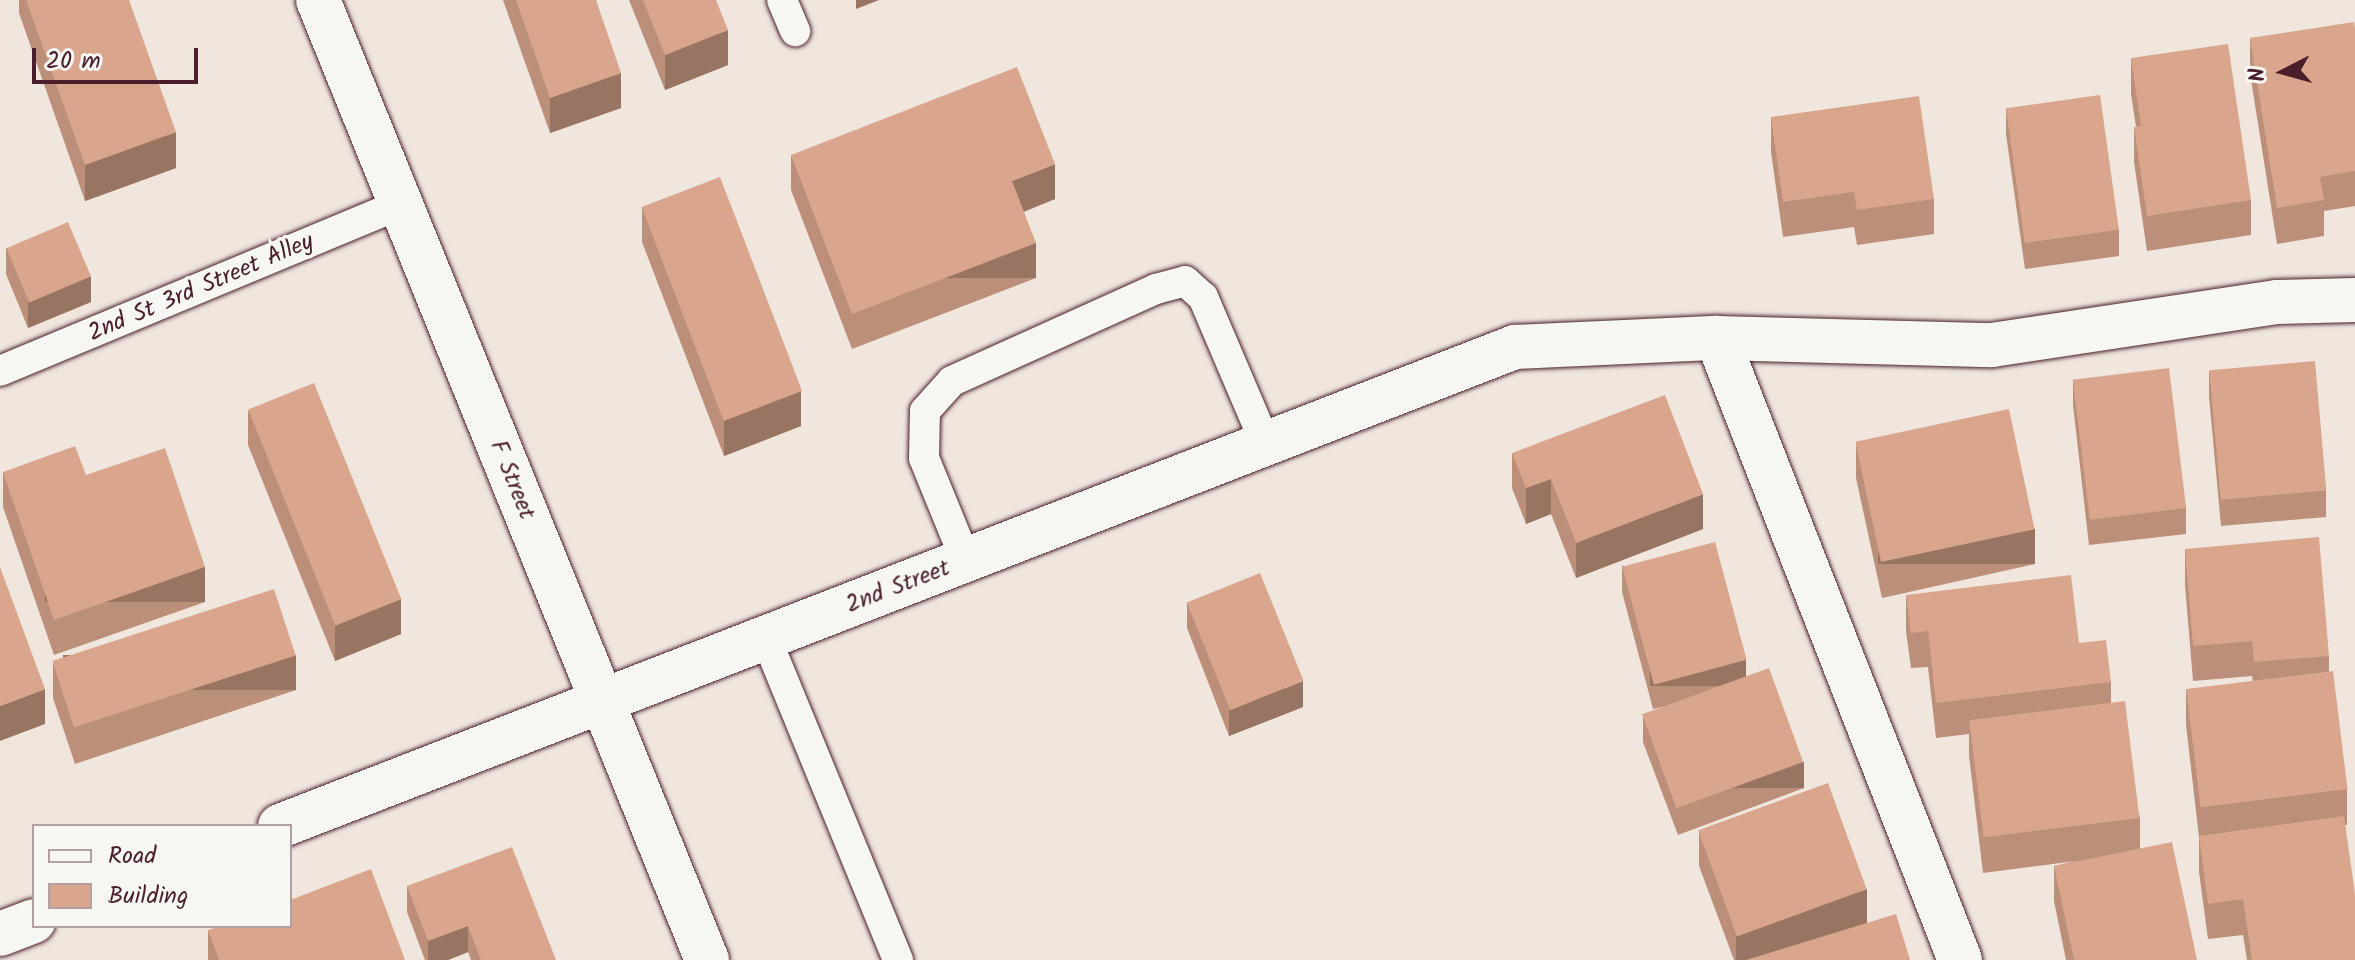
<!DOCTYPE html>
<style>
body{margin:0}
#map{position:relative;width:2355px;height:960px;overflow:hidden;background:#f0e6de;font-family:Kalam,sans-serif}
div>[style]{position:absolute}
.roads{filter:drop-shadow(0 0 2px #4a1f2b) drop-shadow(0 0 2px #4a1f2b)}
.service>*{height:30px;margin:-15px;padding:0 15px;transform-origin:15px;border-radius:15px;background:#f6f6f2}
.minor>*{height:44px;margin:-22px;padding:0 22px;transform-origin:22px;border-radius:22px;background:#f6f6f2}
.secondary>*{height:44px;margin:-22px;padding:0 22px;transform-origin:22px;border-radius:22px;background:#f6f6f2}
.wall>*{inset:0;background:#bb8f79}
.shaded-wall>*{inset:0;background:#987463;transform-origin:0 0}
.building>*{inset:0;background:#d9a68d;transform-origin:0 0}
span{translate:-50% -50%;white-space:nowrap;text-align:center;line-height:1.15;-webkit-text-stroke:7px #f6f6f2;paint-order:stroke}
.street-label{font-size:24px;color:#4a1f2b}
.legend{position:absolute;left:32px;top:824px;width:260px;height:104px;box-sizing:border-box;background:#f6f6f2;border:2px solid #b1a0a2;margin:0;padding:10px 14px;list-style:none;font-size:24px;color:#4a1f2b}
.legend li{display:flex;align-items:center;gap:16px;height:40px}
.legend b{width:40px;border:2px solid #b1a0a2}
.north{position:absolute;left:2243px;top:32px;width:80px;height:80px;-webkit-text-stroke:6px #f6f6f2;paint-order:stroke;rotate:264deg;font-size:22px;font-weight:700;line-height:32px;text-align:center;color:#4a1f2b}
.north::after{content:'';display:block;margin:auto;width:28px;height:36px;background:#4a1f2b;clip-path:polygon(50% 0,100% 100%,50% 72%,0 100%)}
.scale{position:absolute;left:32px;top:48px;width:166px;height:36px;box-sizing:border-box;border:4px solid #4a1f2b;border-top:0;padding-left:10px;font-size:24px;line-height:28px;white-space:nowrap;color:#4a1f2b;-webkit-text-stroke:6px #f6f6f2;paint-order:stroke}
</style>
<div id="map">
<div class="roads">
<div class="service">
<div style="left:782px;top:0;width:34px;rotate:67deg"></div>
<div style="left:0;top:371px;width:434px;rotate:-22.6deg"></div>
<div style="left:966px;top:561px;width:111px;rotate:-112.2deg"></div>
<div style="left:924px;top:458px;width:47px;rotate:-88.8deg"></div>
<div style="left:925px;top:411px;width:40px;rotate:-48deg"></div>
<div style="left:952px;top:381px;width:224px;rotate:-24.3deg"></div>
<div style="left:1156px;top:289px;width:30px;rotate:-15deg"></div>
<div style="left:1185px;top:281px;width:24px;rotate:42deg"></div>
<div style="left:1203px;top:297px;width:161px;rotate:66.9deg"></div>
<div style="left:766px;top:638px;width:348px;rotate:67.7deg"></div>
</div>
<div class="minor">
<div style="left:1717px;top:338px;width:668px;rotate:68.66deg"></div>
<div style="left:280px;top:826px;width:1325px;rotate:-21.2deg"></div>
<div style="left:1515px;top:347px;width:202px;rotate:-2.6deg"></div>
<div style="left:1717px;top:338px;width:275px;rotate:1.5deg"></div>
<div style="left:1992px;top:345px;width:288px;rotate:-8.6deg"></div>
<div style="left:2277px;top:302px;width:78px;rotate:-1.5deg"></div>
<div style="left:0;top:934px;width:36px;rotate:-21deg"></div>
</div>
<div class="secondary">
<div style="left:318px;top:0;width:1036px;rotate:67.94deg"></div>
</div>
</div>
<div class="wall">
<div style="clip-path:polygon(19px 0,129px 0,176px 168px,85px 201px,19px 13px)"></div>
<div style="clip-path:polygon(503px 0,596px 0,621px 108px,550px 133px)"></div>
<div style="clip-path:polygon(629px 0,716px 0,728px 65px,665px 90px)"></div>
<div style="clip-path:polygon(2355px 29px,2355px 206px,2324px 211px,2324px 236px,2277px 244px,2250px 73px,2250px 38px)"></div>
<div style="clip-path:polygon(2131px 58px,2251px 200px,2251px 235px,2147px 251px,2134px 162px,2134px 127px,2136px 127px,2131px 94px)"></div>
<div style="clip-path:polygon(2006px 108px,2119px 230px,2119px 256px,2025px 269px,2006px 134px)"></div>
<div style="clip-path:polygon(1771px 117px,1934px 199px,1934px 234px,1857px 245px,1854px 227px,1783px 237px,1771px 152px)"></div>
<div style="clip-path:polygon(791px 155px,1055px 199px,1024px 212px,1036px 278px,852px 349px,791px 190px)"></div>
<div style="clip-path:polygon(642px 207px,801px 426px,724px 456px,642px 242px)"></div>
<div style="clip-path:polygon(6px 248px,91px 302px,28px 328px,6px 274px)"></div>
<div style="clip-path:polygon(2209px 371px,2326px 491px,2326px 517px,2221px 526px,2209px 397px)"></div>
<div style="clip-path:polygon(2073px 379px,2186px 508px,2186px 534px,2089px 545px,2073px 405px)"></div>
<div style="clip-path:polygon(248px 410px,401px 634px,335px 661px,248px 445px)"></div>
<div style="clip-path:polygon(1856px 443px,2035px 564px,1882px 598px,1856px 478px)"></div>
<div style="clip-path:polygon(1512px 453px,1703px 529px,1576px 578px,1551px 514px,1526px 524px,1512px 488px)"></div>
<div style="clip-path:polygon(3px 472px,86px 475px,205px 602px,54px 655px,3px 507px)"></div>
<div style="clip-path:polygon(2185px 549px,2329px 656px,2329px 672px,2347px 789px,2347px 825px,2345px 825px,2355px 960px,2247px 960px,2243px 935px,2208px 939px,2199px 872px,2199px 837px,2186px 725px,2186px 690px,2253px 682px,2252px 676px,2193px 681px,2185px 585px)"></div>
<div style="clip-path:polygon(1622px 565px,1746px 677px,1804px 788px,1678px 835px,1643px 742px,1643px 716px,1676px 704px,1653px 709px,1622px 592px)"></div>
<div style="clip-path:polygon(1906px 595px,2079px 643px,2111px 682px,2111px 703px,2140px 818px,2140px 848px,2197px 960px,2066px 960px,2054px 901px,2054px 866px,2076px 861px,1983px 873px,1969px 756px,1969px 734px,1936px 738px,1928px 667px,1911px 668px,1906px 631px)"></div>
<div style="clip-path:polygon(1187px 602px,1303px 707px,1229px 736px,1187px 628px)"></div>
<div style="clip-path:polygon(53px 663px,296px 690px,75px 764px,53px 698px)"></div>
<div style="clip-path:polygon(1699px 831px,1867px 923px,1910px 960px,1734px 960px,1699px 866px)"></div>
<div style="clip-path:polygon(407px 886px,556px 960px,471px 960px,468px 952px,448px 960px,425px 960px,407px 912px)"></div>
<div style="clip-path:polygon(208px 930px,405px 960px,208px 960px)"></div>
</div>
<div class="shaded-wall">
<div style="clip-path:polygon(856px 0,879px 0,856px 9px)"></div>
<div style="clip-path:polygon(728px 30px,728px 65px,665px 90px,665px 55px)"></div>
<div style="clip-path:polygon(621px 73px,621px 108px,550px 133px,550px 98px)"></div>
<div style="clip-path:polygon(176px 132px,176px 168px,85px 201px,85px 165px)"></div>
<div style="clip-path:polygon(1055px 164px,1055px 199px,1012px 216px,1012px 181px)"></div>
<div style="left:1036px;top:243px;width:35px;height:197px;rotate:90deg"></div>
<div style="clip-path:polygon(91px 276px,91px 302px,28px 328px,28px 302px)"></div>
<div style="clip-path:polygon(801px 391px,801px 426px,724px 456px,724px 421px)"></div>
<div style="clip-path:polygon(1551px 479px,1551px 514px,1526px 524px,1526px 488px)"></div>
<div style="clip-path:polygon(1703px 494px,1703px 529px,1576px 578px,1576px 543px)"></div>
<div style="left:2035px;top:529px;width:35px;height:157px;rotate:90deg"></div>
<div style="left:205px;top:567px;width:35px;height:160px;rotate:90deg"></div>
<div style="clip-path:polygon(401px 599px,401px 634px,335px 661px,335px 625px)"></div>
<div style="left:296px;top:655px;width:35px;height:233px;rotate:90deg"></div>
<div style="left:1746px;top:660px;width:26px;height:96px;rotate:90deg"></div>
<div style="clip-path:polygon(1303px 681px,1303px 707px,1229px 736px,1229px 710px)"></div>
<div style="clip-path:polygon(45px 689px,45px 724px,0 741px,0 706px)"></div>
<div style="left:1804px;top:762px;width:26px;height:134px;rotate:90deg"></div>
<div style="clip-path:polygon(1867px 889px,1867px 924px,1753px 960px,1736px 960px,1736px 930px)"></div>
<div style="clip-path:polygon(468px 926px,468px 952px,448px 960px,428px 960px,428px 941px)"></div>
</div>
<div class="building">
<div style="clip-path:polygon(26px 0,129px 0,176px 132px,85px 165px)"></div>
<div style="clip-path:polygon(516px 0,596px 0,621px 73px,550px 98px)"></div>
<div style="clip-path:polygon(643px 0,716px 0,728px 30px,665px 55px)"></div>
<div style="clip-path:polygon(2354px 22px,2355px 29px,2355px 171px,2320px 177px,2324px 200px,2277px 208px,2250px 38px)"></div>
<div style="clip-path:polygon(2228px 44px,2251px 200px,2147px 216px,2134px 127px,2141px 126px,2131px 58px)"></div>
<div style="clip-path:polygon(1017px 67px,1055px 164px,1012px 181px,1036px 243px,852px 314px,791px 155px)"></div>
<div style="left:2100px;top:95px;width:136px;height:95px;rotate:82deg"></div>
<div style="clip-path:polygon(1919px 96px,1934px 199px,1857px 210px,1854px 192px,1783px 202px,1771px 117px)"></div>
<div style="left:720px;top:177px;width:229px;height:84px;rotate:69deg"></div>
<div style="left:68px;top:222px;width:59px;height:67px;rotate:67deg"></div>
<div style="left:2315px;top:361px;width:130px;height:106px;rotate:85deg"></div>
<div style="left:2169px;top:368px;width:141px;height:97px;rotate:83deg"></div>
<div style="left:314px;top:383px;width:233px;height:71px;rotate:68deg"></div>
<div style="clip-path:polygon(1665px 395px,1703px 494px,1576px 543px,1551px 479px,1526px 488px,1512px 453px)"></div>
<div style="left:2009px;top:409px;width:123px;height:157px;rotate:78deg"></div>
<div style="clip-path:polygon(75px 446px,86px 475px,165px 448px,205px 567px,54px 620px,3px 472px)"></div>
<div style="clip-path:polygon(2319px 537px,2329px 656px,2254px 662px,2252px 641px,2193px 646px,2185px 549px)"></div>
<div style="left:1715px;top:542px;width:122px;height:96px;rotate:75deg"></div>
<div style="clip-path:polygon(0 567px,45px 689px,0 706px)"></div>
<div style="left:1260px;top:573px;width:116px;height:79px;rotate:68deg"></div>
<div style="clip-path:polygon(2071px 575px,2079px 643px,2106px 640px,2111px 682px,1936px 703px,1928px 631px,1911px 633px,1906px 595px)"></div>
<div style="left:274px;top:589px;width:70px;height:233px;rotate:72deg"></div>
<div style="left:1769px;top:668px;width:100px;height:135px;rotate:70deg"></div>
<div style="left:2333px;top:671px;width:119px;height:148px;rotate:83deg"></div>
<div style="left:2125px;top:701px;width:118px;height:157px;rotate:83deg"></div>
<div style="left:1828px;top:783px;width:113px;height:138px;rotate:70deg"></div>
<div style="clip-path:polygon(2344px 816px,2355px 894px,2355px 960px,2252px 960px,2243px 899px,2208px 904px,2199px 836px)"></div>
<div style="clip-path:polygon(2172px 842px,2197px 960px,2074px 960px,2054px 866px)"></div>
<div style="clip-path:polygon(512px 847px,556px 960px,481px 960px,468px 926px,428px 941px,407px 886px)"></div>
<div style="clip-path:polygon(371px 869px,405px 960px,219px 960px,208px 930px,220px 926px,290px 926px,290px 900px)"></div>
<div style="clip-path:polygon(1896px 914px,1910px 960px,1746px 960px)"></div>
</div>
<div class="street-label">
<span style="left:201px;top:288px;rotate:-23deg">2nd St 3rd Street Alley</span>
<span style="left:512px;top:480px;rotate:68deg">F Street</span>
<span style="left:898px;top:587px;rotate:-21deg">2nd Street</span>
</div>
<ul class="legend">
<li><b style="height:10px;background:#f6f6f2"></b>Road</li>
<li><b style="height:22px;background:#d9a68d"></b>Building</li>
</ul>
<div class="north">N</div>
<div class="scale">20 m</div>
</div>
